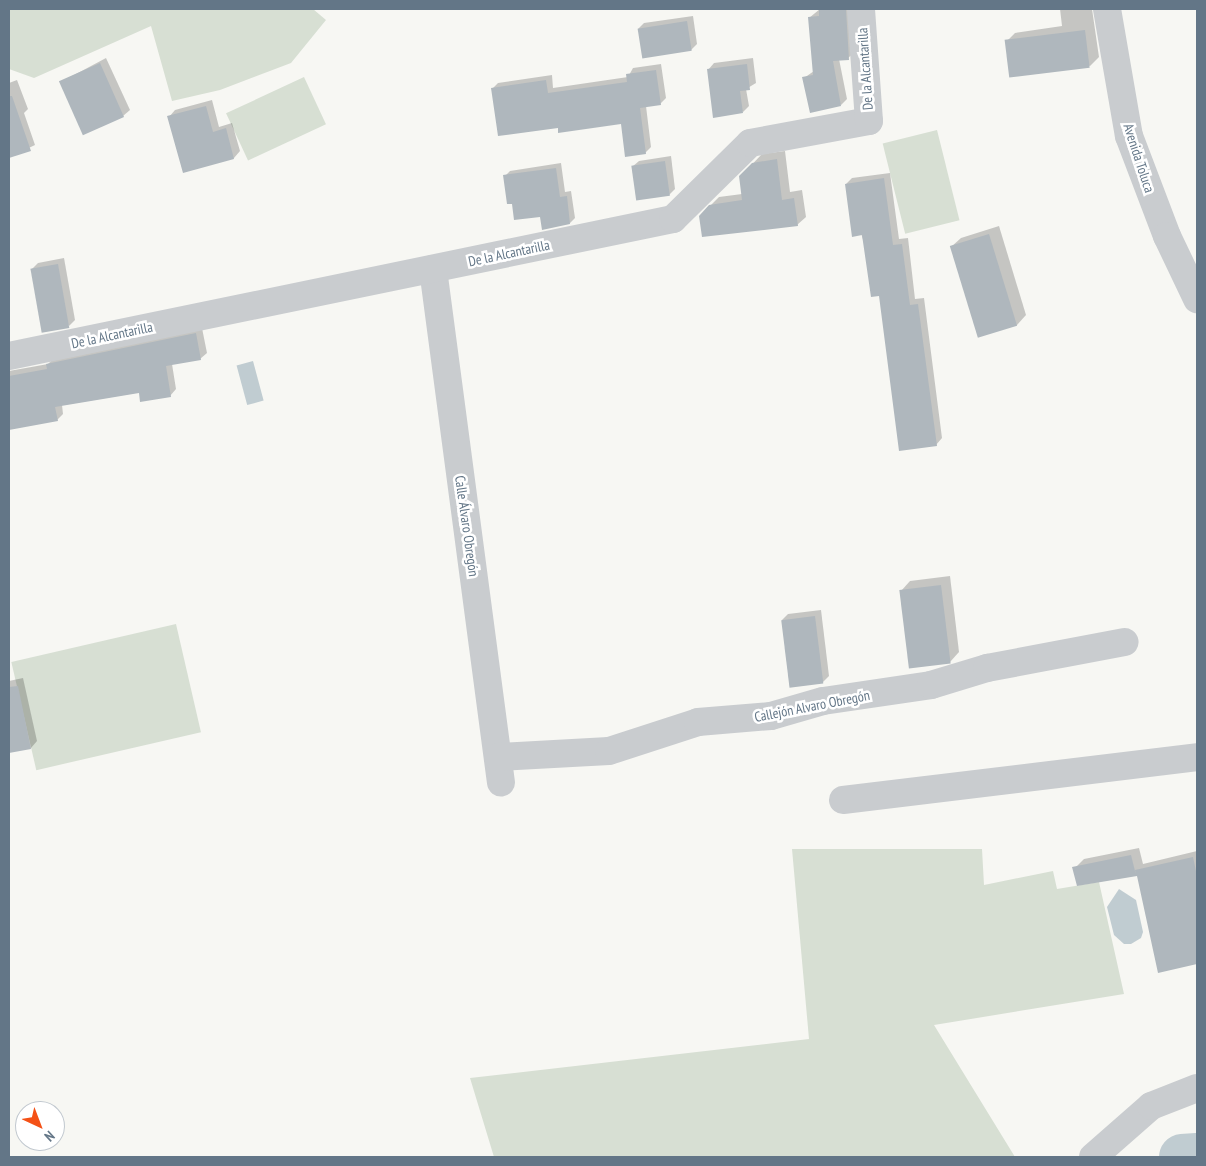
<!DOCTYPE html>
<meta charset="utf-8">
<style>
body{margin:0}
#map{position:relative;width:1206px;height:1166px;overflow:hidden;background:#f7f7f3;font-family:"PT Sans Narrow",sans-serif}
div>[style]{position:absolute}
.green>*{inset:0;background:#d7dfd3;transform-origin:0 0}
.water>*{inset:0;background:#c0ccd1;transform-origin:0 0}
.shadow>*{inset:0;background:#0003}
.river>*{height:46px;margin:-23px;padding:0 23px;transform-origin:23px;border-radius:23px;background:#c0ccd1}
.building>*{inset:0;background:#afb7bd;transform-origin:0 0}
.minor>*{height:28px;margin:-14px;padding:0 14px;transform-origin:14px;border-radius:14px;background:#c9cccf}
span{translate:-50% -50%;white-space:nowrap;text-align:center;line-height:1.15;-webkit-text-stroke:5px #fff;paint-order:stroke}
.street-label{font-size:14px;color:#637687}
.frame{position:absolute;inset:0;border:10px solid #637687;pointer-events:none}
.north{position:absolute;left:15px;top:1101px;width:50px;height:50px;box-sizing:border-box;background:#fff;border:1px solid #c1c8cf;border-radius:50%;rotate:137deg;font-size:14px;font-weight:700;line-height:20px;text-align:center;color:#637687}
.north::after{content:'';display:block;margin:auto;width:18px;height:22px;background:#f45116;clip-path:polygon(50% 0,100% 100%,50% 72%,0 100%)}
</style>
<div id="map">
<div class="green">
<div style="clip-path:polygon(9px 9px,313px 9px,326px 20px,291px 63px,220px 90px,172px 101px,151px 26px,34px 78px,9px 69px)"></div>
<div style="left:304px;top:77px;width:52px;height:86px;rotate:65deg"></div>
<div style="left:937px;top:130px;width:93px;height:56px;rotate:76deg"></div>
<div style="left:176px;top:624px;width:111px;height:169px;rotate:77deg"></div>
<div style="clip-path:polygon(792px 849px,982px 849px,984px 885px,1053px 871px,1057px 889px,1099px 882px,1124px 994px,934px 1025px,1015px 1157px,494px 1157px,470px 1078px,809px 1039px)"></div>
</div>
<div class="water">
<div style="left:253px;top:361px;width:41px;height:17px;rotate:75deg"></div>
<div style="clip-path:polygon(1119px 889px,1136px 900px,1143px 932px,1141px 938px,1131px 944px,1124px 944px,1114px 935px,1107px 907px)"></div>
</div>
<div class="shadow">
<div style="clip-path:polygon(820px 9px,851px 9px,855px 52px,848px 58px,839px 59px,847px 99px,841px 105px,804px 78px,814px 71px,809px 18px)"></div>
<div style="clip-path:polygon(1060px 9px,1092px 9px,1099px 57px,1090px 66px,1006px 42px,1015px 33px,1062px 26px)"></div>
<div style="clip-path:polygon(693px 16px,697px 44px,691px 50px,638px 29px,644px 23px)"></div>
<div style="clip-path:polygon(106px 58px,130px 110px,123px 116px,61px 82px)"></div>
<div style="clip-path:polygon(753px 58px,756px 83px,746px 89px,749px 106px,743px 112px,708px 70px,714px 63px)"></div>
<div style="clip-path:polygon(661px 64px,666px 98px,660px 104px,646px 106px,651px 147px,645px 153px,622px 122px,559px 126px,492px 89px,498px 83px,552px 75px,553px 88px,628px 77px,633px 68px)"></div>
<div style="clip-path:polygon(17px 80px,28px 109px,24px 113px,35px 145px,10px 157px,9px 83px)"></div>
<div style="clip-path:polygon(212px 100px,219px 127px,232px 123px,240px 151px,234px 158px,183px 171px,169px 117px,175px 110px)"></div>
<div style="clip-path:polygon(785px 151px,790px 192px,802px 190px,806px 217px,797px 225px,700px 216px,719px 197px,742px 194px,740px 177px,762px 154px)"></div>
<div style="clip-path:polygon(671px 156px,675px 189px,669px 195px,632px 167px,639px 161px)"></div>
<div style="clip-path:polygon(561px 163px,565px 192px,571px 191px,575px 218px,570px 223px,541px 215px,505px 176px,510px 171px)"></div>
<div style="clip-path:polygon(890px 173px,899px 239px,908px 238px,915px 299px,924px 298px,942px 438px,936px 445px,880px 295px,846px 184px,852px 178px)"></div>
<div style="clip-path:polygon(999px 226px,1026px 315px,1017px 325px,979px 336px,951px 247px,961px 238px)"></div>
<div style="clip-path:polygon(64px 258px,75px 320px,69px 326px,32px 269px,38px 263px)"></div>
<div style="clip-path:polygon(202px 328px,207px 353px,200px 359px,172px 364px,176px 389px,170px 396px,140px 392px,62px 405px,63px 414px,57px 420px,9px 429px,9px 371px,48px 364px,54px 358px)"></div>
<div style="clip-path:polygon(950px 576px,959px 652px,950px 662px,910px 667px,901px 591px,910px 581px)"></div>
<div style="clip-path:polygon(821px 610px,829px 676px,823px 682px,790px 687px,782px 620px,788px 614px)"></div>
<div style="clip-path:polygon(23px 678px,37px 741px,31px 748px,9px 752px,9px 681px)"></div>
<div style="clip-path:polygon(1139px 848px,1143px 864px,1197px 851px,1197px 933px,1174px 933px,1137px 874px,1078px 885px,1076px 867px,1084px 859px)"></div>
</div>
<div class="river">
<div style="left:1182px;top:1157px;width:15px;rotate:-4deg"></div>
</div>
<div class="building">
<div style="clip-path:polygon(819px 9px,846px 9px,849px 60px,833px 61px,841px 106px,810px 113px,802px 77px,813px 75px,808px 17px,819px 16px)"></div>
<div style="left:687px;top:21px;width:30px;height:50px;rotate:81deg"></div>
<div style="left:1085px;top:30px;width:38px;height:81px;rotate:83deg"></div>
<div style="left:100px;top:63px;width:59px;height:45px;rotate:66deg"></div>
<div style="clip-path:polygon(747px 64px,750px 90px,740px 91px,743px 113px,713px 118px,707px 69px)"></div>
<div style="clip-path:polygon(656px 70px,661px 105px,640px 108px,646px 154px,625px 157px,621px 124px,558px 133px,558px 128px,498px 136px,491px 88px,546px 80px,548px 93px,627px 82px,626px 74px)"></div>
<div style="clip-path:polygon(9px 96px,12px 96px,31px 151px,9px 158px)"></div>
<div style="clip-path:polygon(206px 106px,213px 132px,226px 128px,234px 159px,183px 173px,167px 116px)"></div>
<div style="clip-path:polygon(777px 159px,782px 200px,794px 198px,798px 226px,702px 237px,699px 216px,709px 205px,742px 200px,739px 176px,752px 163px)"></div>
<div style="left:665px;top:161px;width:35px;height:34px;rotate:82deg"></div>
<div style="clip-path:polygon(556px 168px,560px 197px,567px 196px,570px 224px,542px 230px,540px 217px,514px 220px,512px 204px,507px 204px,503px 175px)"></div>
<div style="clip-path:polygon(884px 178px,893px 245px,902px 244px,910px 305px,918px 304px,937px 446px,899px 451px,879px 296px,871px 297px,862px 235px,852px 237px,845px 184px)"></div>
<div style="left:989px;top:234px;width:96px;height:41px;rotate:73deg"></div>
<div style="left:58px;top:264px;width:65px;height:28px;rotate:80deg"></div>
<div style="clip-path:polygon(196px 333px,201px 360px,166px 366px,171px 397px,140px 402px,139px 393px,55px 407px,58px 421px,9px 430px,9px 376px,47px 369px,46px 364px)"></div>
<div style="left:941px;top:585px;width:79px;height:42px;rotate:83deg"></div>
<div style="left:815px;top:616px;width:68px;height:34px;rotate:83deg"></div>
<div style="clip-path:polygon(18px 686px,31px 749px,9px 753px,9px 687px)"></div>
<div style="clip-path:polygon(1131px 855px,1136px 875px,1135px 870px,1193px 857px,1197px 876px,1197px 964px,1158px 973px,1137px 876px,1077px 886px,1072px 867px)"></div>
</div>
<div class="minor">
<div style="left:1107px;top:9px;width:129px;rotate:80.2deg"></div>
<div style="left:1129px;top:136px;width:107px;rotate:69.2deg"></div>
<div style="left:1167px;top:236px;width:70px;rotate:64.5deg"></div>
<div style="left:433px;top:269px;width:518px;rotate:82.46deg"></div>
<div style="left:9px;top:356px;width:678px;rotate:-11.66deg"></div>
<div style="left:673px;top:219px;width:108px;rotate:-44.6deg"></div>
<div style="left:750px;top:143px;width:121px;rotate:-10.5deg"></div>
<div style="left:869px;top:121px;width:112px;rotate:-94.1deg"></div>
<div style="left:498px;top:757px;width:111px;rotate:-3.1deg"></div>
<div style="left:609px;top:751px;width:94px;rotate:-18deg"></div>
<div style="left:698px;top:722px;width:73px;rotate:-4.7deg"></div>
<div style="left:771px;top:716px;width:54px;rotate:-16.1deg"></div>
<div style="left:823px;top:701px;width:109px;rotate:-8.4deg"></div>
<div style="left:931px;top:685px;width:59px;rotate:-16.9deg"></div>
<div style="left:987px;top:668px;width:140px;rotate:-10.7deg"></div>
<div style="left:843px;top:800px;width:357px;rotate:-6.9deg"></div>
<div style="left:1093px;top:1157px;width:77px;rotate:-41.3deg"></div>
<div style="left:1151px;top:1106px;width:49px;rotate:-21.4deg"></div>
</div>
<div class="street-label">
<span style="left:865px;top:69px;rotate:-94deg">De la Alcantarilla</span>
<span style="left:1139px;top:158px;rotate:72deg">Avenida Toluca</span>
<span style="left:509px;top:253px;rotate:-12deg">De la Alcantarilla</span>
<span style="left:112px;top:335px;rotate:-12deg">De la Alcantarilla</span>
<span style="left:467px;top:526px;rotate:82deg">Calle Álvaro Obregón</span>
<span style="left:812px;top:706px;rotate:-11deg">Callejón Alvaro Obregón</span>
</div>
<div class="frame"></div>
<div class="north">N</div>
</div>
